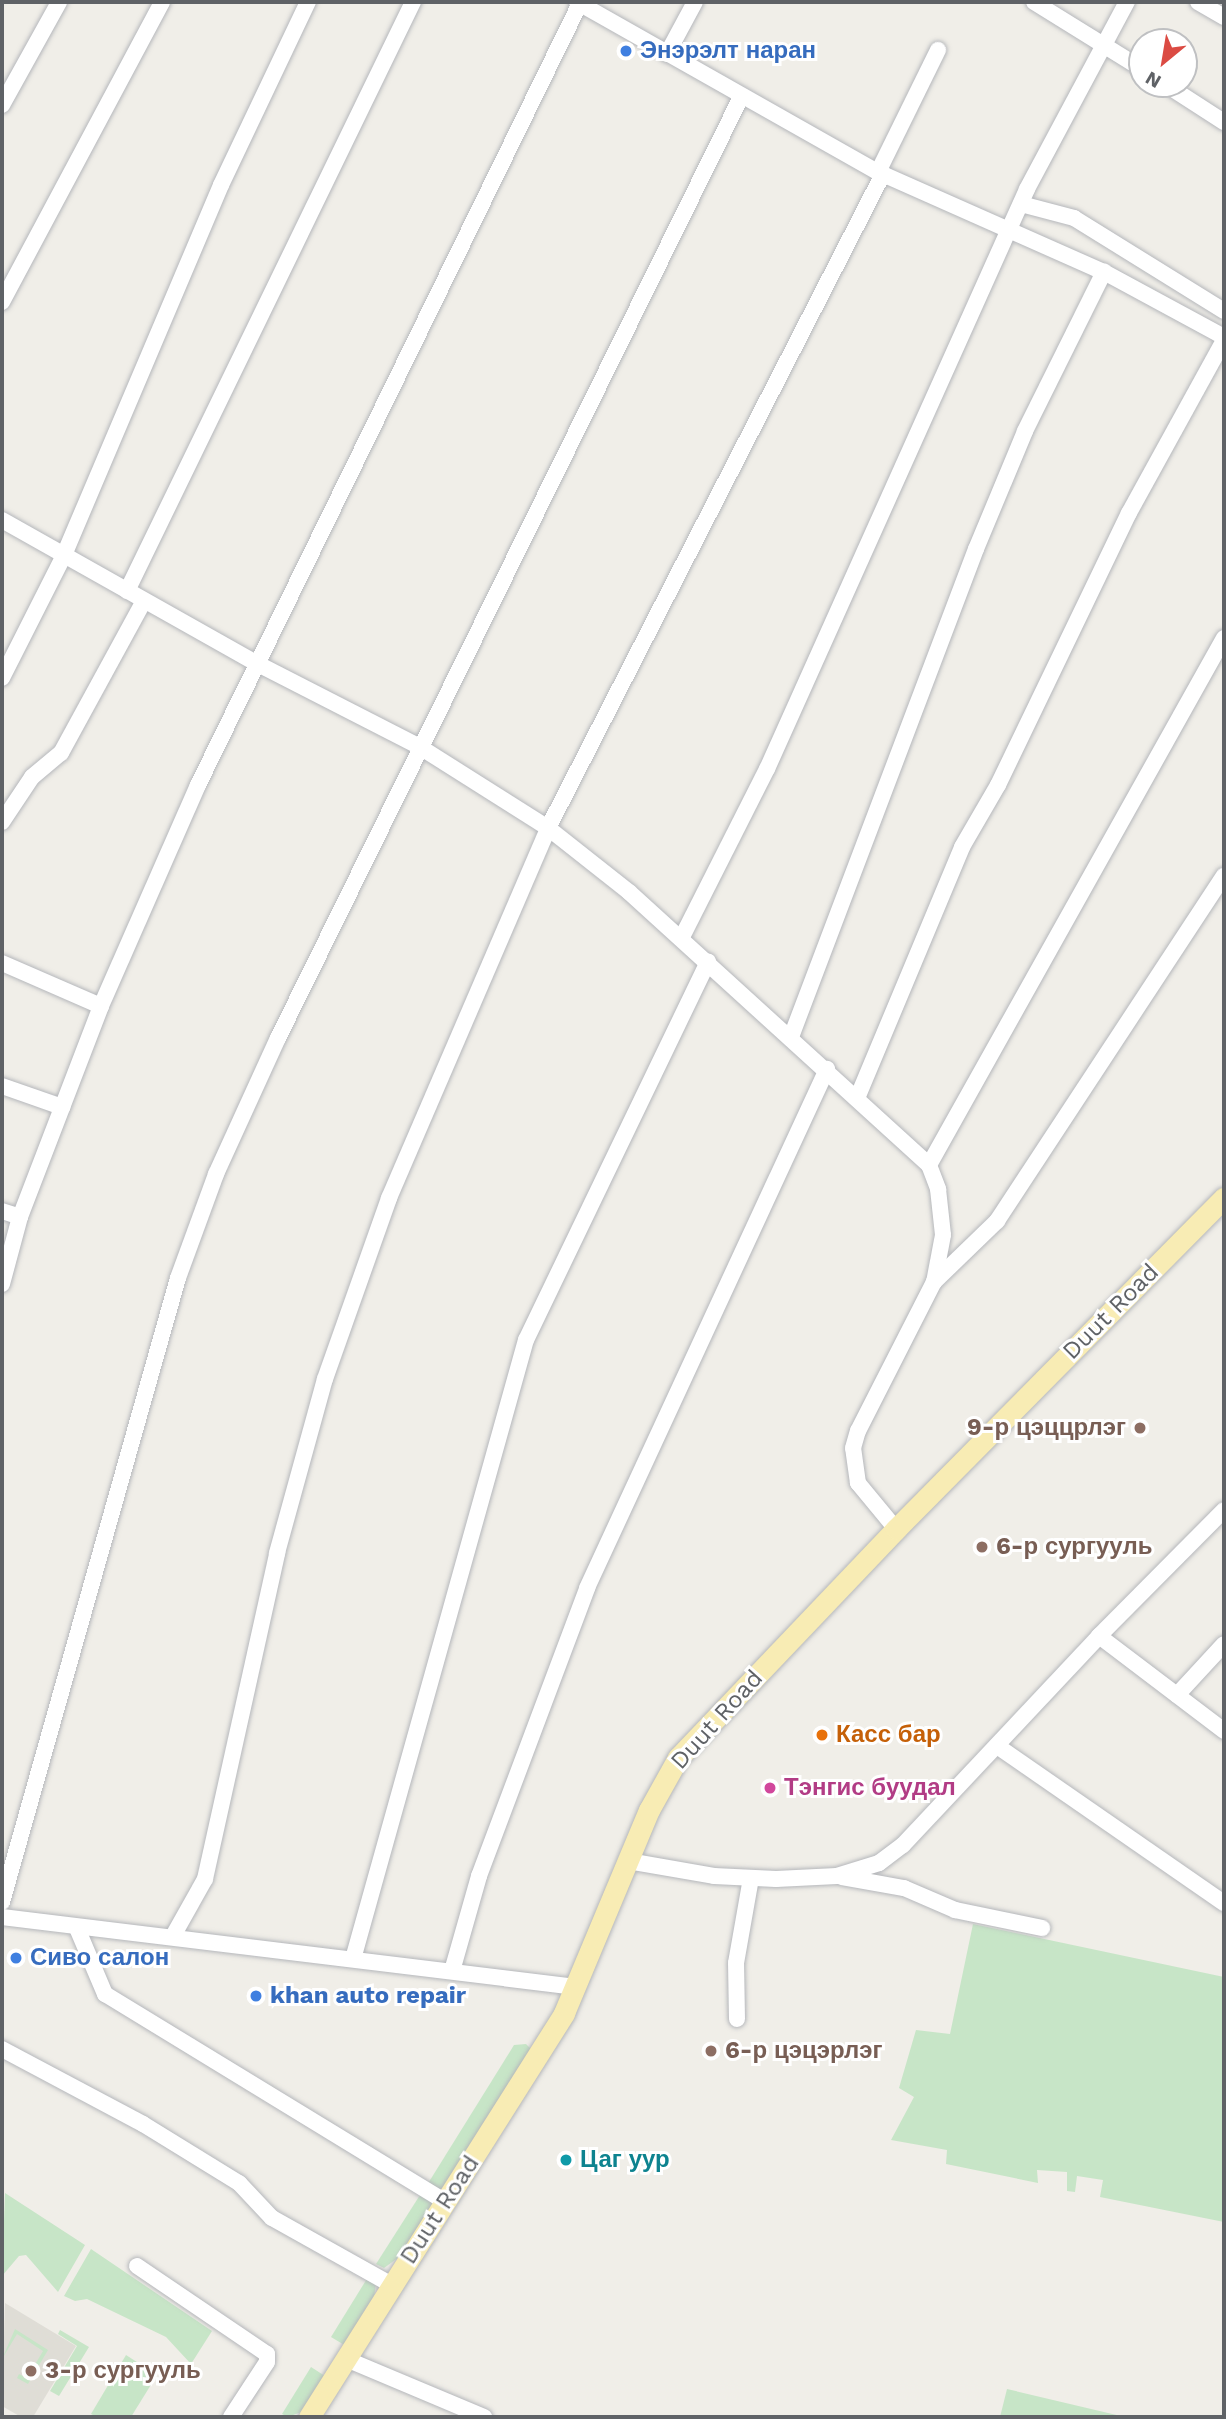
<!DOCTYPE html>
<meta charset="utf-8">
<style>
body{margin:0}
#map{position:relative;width:1226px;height:2419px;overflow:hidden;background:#f0eee8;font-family:"Work Sans",sans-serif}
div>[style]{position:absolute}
.education>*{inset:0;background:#dfddd6}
.green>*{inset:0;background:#c7e5c7}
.roads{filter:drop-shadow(0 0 2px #b5b7bb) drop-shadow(0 0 2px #b5b7bb)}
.minor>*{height:16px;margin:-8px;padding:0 8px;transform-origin:8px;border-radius:8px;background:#fff}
.major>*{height:21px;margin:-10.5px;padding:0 10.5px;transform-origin:10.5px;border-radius:10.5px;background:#f8ecb4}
.dots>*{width:19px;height:19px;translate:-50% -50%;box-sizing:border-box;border:4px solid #fff;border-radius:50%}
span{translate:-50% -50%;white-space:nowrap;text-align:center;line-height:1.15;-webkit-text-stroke:6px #fff;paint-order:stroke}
.shop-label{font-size:24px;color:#366cbe;font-weight:700}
.left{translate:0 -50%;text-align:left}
.street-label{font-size:24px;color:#5f6266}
.education-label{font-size:24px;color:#785e54;font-weight:700}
.right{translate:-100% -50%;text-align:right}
.food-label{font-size:24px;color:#c56008;font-weight:700}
.hotel-label{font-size:24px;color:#b23c85;font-weight:700}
.culture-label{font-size:24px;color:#0d838f;font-weight:700}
.frame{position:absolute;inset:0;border:4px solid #5f6266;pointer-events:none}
.north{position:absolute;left:1128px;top:28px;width:70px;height:70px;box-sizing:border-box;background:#fff;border:2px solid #bfc0c2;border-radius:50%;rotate:210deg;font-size:19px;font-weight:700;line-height:28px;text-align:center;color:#5f6266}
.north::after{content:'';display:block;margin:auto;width:24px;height:32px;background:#db4b43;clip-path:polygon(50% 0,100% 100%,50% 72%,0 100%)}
</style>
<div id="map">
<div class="education">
<div style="clip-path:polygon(5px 2303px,76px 2346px,33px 2417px,21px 2417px,2px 2406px)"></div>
</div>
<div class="green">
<div style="clip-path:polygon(973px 1924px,1224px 1977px,1224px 2222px,1100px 2197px,1103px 2180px,1077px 2176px,1075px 2192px,1067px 2191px,1067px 2172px,1037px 2170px,1038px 2183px,946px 2164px,947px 2150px,891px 2140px,914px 2097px,899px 2088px,916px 2030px,950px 2034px)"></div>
<div style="clip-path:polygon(526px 2044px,531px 2049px,443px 2194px,427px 2185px,514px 2045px)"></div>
<div style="clip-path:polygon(5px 2193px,85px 2245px,58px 2292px,26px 2255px,19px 2256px,2px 2276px)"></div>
<div style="clip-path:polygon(420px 2195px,436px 2204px,406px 2252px,384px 2268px,376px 2264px)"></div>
<div style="clip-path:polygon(91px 2249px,212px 2331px,191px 2364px,166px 2337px,87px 2299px,75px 2301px,64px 2296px)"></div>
<div style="clip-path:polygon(368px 2277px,376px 2282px,374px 2299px,346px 2346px,331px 2337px)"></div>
<div style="clip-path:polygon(15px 2329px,48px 2350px,28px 2384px,17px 2378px,19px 2374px,27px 2378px,43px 2351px,17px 2334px,2px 2359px)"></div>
<div style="clip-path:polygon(60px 2330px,89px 2347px,59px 2396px,50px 2391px,77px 2346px,58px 2334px)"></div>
<div style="clip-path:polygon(126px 2355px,157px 2375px,131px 2417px,97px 2417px,91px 2414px)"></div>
<div style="clip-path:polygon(311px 2367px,325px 2376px,304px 2411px,288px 2417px,282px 2414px)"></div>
<div style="clip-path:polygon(1007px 2389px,1125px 2417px,1000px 2417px)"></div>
</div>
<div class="roads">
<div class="minor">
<div style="left:577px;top:2px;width:346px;rotate:29.5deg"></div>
<div style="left:878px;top:172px;width:247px;rotate:23.9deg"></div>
<div style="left:1104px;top:272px;width:136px;rotate:28.4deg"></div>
<div style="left:1034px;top:2px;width:127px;rotate:31.8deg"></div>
<div style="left:1198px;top:2px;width:30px;rotate:30deg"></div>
<div style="left:667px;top:54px;width:59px;rotate:-61.7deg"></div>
<div style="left:1165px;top:84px;width:70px;rotate:32.8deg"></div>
<div style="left:2px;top:105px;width:118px;rotate:-61deg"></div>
<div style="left:878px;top:172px;width:136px;rotate:-63.8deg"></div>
<div style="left:1021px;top:204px;width:55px;rotate:14.8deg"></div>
<div style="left:1074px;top:218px;width:176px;rotate:31.8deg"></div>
<div style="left:2px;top:302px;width:340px;rotate:-61.9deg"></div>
<div style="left:2px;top:520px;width:294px;rotate:29.4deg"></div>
<div style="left:258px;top:664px;width:182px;rotate:27.1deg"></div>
<div style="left:420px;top:747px;width:151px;rotate:32.3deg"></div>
<div style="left:548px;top:828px;width:103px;rotate:38.3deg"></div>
<div style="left:629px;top:892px;width:406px;rotate:42.3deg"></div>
<div style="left:929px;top:1165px;width:26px;rotate:69deg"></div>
<div style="left:938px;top:1189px;width:46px;rotate:83.8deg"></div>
<div style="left:943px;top:1235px;width:48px;rotate:100.8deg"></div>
<div style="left:127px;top:591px;width:655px;rotate:-64.1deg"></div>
<div style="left:2px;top:678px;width:138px;rotate:-63.2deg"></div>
<div style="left:64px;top:555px;width:402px;rotate:-67deg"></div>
<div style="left:221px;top:185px;width:203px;rotate:-64.6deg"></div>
<div style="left:2px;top:822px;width:54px;rotate:-56.3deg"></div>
<div style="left:32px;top:777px;width:38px;rotate:-40deg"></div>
<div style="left:61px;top:753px;width:173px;rotate:-61.4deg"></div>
<div style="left:682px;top:937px;width:188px;rotate:-63.2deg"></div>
<div style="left:767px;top:769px;width:636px;rotate:-65.85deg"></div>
<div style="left:1027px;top:189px;width:212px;rotate:-61.9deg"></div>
<div style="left:2px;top:963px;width:108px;rotate:23.5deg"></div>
<div style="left:791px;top:1037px;width:522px;rotate:-69.24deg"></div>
<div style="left:976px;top:549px;width:128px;rotate:-67.4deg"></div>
<div style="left:1025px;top:431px;width:178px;rotate:-63.6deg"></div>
<div style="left:2px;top:1086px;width:64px;rotate:19.3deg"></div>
<div style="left:858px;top:1096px;width:270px;rotate:-67.3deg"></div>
<div style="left:962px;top:847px;width:72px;rotate:-59.9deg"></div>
<div style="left:998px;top:785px;width:302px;rotate:-64.3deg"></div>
<div style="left:1129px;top:513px;width:197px;rotate:-61.2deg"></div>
<div style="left:929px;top:1165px;width:604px;rotate:-60.76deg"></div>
<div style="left:2px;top:1211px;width:19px;rotate:18deg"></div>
<div style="left:2px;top:1284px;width:69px;rotate:-75deg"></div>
<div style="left:20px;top:1217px;width:226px;rotate:-69deg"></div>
<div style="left:101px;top:1006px;width:241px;rotate:-66.3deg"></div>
<div style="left:198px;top:785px;width:870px;rotate:-63.96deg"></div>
<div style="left:896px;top:1529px;width:60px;rotate:-129.6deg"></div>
<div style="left:858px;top:1483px;width:35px;rotate:-98deg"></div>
<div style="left:853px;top:1448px;width:18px;rotate:-74deg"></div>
<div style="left:858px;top:1431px;width:167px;rotate:-63deg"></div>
<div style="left:934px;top:1282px;width:88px;rotate:-44.1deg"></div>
<div style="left:997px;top:1221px;width:413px;rotate:-56.7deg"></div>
<div style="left:1099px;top:1636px;width:157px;rotate:37.2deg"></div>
<div style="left:1177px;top:1695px;width:69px;rotate:-47.3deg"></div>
<div style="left:997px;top:1746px;width:276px;rotate:34.7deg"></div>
<div style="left:628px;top:1861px;width:87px;rotate:9.9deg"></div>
<div style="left:714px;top:1876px;width:62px;rotate:2.8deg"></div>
<div style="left:776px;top:1879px;width:61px;rotate:-2.8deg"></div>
<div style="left:837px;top:1876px;width:44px;rotate:-17.2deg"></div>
<div style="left:879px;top:1863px;width:30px;rotate:-37deg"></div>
<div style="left:903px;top:1845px;width:287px;rotate:-46.8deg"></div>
<div style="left:1099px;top:1636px;width:177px;rotate:-45.2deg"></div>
<div style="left:842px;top:1877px;width:63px;rotate:10.1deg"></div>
<div style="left:904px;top:1888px;width:56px;rotate:23.3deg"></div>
<div style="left:955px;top:1910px;width:89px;rotate:11.7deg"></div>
<div style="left:2px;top:1902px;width:648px;rotate:-74.25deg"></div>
<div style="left:178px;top:1278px;width:111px;rotate:-69.9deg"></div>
<div style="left:216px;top:1174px;width:149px;rotate:-65.5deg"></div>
<div style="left:278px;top:1038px;width:1049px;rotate:-63.8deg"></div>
<div style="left:2px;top:1917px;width:578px;rotate:6.95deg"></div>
<div style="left:77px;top:1928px;width:72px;rotate:67deg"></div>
<div style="left:105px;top:1994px;width:399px;rotate:31.4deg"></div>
<div style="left:173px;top:1936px;width:65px;rotate:-60.7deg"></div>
<div style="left:205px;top:1879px;width:334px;rotate:-77.5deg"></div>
<div style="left:277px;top:1553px;width:180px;rotate:-74.6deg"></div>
<div style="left:325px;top:1379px;width:192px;rotate:-70.5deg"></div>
<div style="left:389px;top:1198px;width:403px;rotate:-66.7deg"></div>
<div style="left:548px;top:828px;width:735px;rotate:-62.88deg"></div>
<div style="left:353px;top:1959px;width:643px;rotate:-74.39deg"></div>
<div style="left:526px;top:1340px;width:420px;rotate:-64.3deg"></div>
<div style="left:452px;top:1971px;width:99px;rotate:-74.1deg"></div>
<div style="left:479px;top:1876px;width:308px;rotate:-69.4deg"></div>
<div style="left:587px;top:1588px;width:572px;rotate:-65.18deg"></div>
<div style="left:737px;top:2019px;width:56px;rotate:-91deg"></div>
<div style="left:736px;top:1963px;width:86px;rotate:-80deg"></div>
<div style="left:2px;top:2049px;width:160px;rotate:28deg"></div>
<div style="left:143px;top:2124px;width:113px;rotate:31.6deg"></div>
<div style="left:239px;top:2183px;width:48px;rotate:46.7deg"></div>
<div style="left:272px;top:2218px;width:137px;rotate:29.2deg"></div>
<div style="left:137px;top:2266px;width:157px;rotate:34.1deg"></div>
<div style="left:267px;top:2354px;width:8px;rotate:90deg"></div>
<div style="left:267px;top:2362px;width:66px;rotate:123.2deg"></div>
<div style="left:346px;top:2359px;width:150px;rotate:22.8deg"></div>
</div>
<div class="major">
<div style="left:309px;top:2417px;width:478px;rotate:-57.7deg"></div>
<div style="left:564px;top:2013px;width:220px;rotate:-67.3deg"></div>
<div style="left:649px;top:1810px;width:60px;rotate:-60.9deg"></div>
<div style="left:678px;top:1758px;width:316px;rotate:-46.4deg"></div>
<div style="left:896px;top:1529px;width:466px;rotate:-45.3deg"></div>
</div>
</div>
<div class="dots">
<div style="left:626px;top:51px;background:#3f7fe0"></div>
<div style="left:1140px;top:1428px;background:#8d6e63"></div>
<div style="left:982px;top:1547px;background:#8d6e63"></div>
<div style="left:822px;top:1735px;background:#e8710a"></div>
<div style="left:770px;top:1788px;background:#d1479c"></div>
<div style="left:16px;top:1958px;background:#3f7fe0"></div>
<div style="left:256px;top:1996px;background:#3f7fe0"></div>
<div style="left:711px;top:2051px;background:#8d6e63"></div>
<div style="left:566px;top:2160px;background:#0f9aa8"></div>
<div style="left:31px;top:2371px;background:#8d6e63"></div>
</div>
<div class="shop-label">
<span class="left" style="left:640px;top:51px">Энэрэлт наран</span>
<span class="left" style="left:30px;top:1958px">Сиво салон</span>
<span class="left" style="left:270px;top:1996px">khan auto repair</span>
</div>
<div class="street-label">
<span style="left:1111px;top:1312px;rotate:-45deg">Duut Road</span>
<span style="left:717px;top:1720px;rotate:-48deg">Duut Road</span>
<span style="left:440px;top:2210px;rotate:-57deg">Duut Road</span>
</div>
<div class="education-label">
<span class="right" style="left:1126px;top:1428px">9-р цэццрлэг</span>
<span class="left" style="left:996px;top:1547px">6-р сургууль</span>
<span class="left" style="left:725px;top:2051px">6-р цэцэрлэг</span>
<span class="left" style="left:45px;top:2371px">3-р сургууль</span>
</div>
<div class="food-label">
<span class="left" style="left:836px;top:1735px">Касс бар</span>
</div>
<div class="hotel-label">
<span class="left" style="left:784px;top:1788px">Тэнгис буудал</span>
</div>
<div class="culture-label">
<span class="left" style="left:580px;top:2160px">Цаг уур</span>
</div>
<div class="frame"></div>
<div class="north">N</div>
</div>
